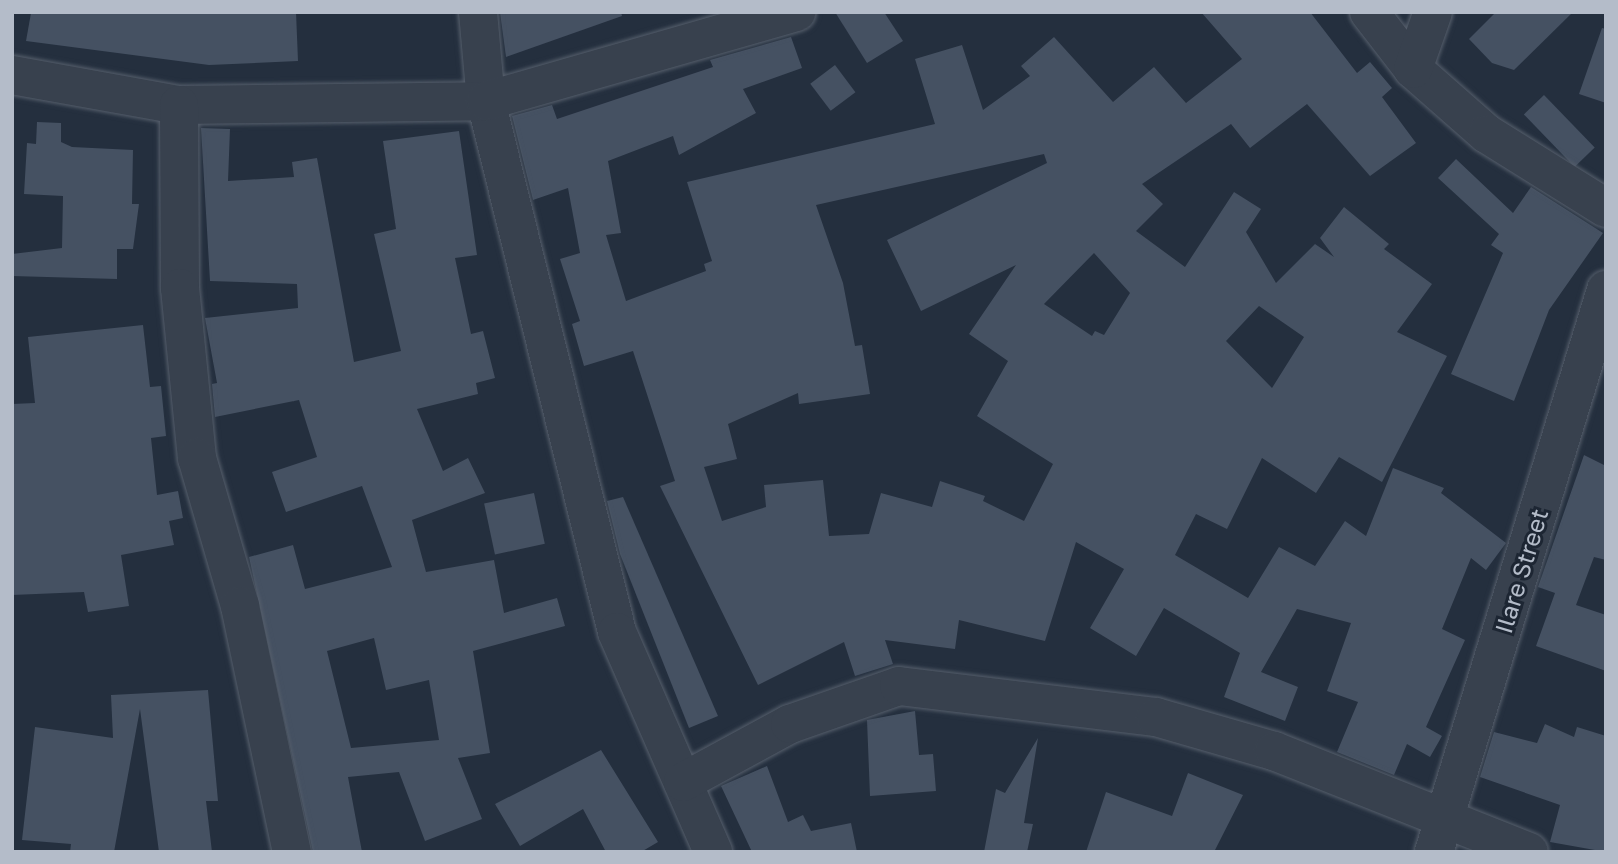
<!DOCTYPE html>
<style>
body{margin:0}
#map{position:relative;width:1618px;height:864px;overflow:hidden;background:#242f3e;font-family:"Golos Text",sans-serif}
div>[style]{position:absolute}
.building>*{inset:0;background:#455162;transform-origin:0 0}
.roads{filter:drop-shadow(0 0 2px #565f6c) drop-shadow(0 0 2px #565f6c)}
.minor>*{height:38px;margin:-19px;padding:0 19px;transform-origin:19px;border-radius:19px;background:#38414e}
span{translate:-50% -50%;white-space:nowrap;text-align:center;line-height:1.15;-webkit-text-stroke:6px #1d2633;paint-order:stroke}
.street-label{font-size:24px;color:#b4bcc9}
.frame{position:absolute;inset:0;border:14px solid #b4bcc9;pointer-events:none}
</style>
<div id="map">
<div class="building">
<div style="clip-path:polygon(49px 12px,296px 12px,298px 61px,209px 65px,26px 41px,31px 13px)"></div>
<div style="clip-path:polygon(500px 12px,621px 12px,622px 16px,506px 57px)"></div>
<div style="clip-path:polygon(835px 12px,884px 12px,903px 41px,867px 63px)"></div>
<div style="clip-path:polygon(evenodd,1201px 12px,1310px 12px,1357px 73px,1370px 62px,1392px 88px,1382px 97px,1416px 143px,1370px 176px,1307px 104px,1250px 148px,1231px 124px,1142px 184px,1163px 204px,1136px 231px,1185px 267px,1234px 192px,1261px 209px,1246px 232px,1276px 283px,1315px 244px,1334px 257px,1320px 238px,1344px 207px,1389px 244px,1384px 249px,1432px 284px,1397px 332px,1447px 356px,1382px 482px,1339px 457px,1316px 493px,1262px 458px,1227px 529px,1196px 514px,1175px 555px,1248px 598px,1279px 547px,1315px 566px,1345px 521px,1366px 536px,1393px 468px,1444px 488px,1441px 493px,1506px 543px,1486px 570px,1471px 558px,1442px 629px,1465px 640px,1426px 727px,1442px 736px,1430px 757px,1407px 744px,1394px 775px,1337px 752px,1358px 702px,1327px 691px,1351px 623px,1297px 609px,1261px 672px,1298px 687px,1285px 721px,1224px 697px,1240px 653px,1164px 608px,1136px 656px,1090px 628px,1124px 569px,1076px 542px,1045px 641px,959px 620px,955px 649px,885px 640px,893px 664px,855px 676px,844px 642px,758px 685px,660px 486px,675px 481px,633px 351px,584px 366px,572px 324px,580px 321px,560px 259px,580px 253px,568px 188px,533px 200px,512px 116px,552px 105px,557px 119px,713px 67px,710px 60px,791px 37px,802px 68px,743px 89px,756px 113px,679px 155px,673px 136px,608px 161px,621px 233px,606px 235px,626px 301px,706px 271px,704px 264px,712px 261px,687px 182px,935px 124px,915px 59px,962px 45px,983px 110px,1030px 76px,1021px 66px,1054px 37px,1113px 102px,1154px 67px,1186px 103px,1242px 59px,1201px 12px,1044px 154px,1047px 163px,887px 240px,921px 311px,1016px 265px,969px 334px,1008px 361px,977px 416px,1053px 464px,1024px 521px,983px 501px,985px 496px,940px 481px,932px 507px,881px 493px,869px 534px,829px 536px,823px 480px,764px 485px,766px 507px,722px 521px,704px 467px,737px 459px,728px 424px,798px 393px,799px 404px,870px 394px,862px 345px,855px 346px,843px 283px,816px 205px,1044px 154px,1201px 12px,1094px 253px,1130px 293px,1104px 335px,1095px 331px,1092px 336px,1044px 304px,1094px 253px,1201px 12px,1259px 306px,1304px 337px,1272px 388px,1226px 341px,1259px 306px)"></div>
<div style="clip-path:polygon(1496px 12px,1573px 12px,1514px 70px,1492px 63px,1469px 39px)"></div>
<div style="clip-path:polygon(1602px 28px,1606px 29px,1606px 103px,1579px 94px)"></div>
<div style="left:835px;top:65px;width:34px;height:31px;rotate:53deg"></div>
<div style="left:1544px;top:95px;width:73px;height:28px;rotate:46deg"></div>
<div style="clip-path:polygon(37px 122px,61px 123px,61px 142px,72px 147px,133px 150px,132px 204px,139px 204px,133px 249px,117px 249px,117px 279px,12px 276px,12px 254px,62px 248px,63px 196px,24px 194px,27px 143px,36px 144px)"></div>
<div style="clip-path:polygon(evenodd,201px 128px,230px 129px,228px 181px,294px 177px,292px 162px,317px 158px,354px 362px,401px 351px,374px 234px,396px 229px,383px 141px,459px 131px,477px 255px,455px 258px,471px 334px,483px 331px,495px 378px,476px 383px,478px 394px,417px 409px,443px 471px,468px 458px,485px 493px,412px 520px,426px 572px,494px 560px,504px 613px,557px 598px,565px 626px,473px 651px,490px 753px,458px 758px,482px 819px,425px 841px,399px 772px,348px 777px,362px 852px,313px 852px,249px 557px,293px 545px,305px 589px,392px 567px,362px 486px,286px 512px,272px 472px,317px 457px,299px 400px,215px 417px,212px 384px,217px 383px,205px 318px,298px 308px,297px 284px,210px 281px,201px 128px,374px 638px,386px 690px,429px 680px,439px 740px,351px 748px,327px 651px,374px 638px)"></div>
<div style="clip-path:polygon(1456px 159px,1513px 213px,1531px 187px,1603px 233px,1549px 310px,1514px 401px,1451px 374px,1503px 253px,1491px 245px,1499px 234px,1438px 178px)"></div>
<div style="clip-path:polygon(143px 325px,150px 387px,161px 386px,166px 436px,151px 438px,157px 495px,178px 491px,183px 518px,169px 521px,174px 545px,121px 555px,129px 606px,88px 612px,84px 592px,12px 595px,12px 404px,35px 403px,28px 337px)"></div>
<div style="clip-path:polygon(1584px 455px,1606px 466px,1606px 560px,1594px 557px,1576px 605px,1606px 615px,1606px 671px,1536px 646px,1555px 593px,1538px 587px)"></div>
<div style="left:534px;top:493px;width:52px;height:51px;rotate:78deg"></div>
<div style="clip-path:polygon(623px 497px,718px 716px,689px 728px,620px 554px,607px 501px)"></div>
<div style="clip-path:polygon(208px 690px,218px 801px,206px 801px,212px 852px,159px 852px,140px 709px,114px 852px,70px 852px,71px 844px,22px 840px,35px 727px,113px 738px,111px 695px)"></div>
<div style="clip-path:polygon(915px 711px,919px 755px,933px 754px,936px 791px,870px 796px,867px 720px)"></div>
<div style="clip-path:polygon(1545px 724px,1574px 737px,1577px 727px,1606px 736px,1606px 852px,1550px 842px,1560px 805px,1480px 777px,1494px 732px,1537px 743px)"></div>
<div style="clip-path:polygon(1038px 738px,1024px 823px,1033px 824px,1027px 852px,984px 852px,996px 789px,1005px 793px)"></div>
<div style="clip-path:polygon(601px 750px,658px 842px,641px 852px,606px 852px,583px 809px,520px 846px,495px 804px)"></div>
<div style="clip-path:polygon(767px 766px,788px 822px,803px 815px,811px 831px,851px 823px,857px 852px,752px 852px,721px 786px)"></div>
<div style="clip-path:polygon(1188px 773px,1243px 795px,1214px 852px,1086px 852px,1106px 792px,1172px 816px)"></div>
</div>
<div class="roads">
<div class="minor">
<div style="left:478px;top:12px;width:89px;rotate:84.9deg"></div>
<div style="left:486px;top:101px;width:547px;rotate:76.14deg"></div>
<div style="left:617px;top:632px;width:240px;rotate:66.4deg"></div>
<div style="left:1369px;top:12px;width:72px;rotate:52.3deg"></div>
<div style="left:1413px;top:69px;width:98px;rotate:41.3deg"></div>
<div style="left:1487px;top:134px;width:140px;rotate:31.9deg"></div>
<div style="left:1413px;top:69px;width:60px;rotate:-70.7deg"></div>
<div style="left:12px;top:75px;width:170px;rotate:10.2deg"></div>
<div style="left:179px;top:105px;width:307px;rotate:-0.7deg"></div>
<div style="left:486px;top:101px;width:323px;rotate:-16deg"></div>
<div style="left:179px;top:105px;width:183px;rotate:89.7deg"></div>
<div style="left:180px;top:288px;width:171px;rotate:84.3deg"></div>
<div style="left:197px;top:458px;width:154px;rotate:73.8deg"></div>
<div style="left:240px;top:606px;width:251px;rotate:78.1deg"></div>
<div style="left:683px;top:782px;width:122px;rotate:-28.5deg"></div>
<div style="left:790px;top:724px;width:115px;rotate:-19.2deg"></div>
<div style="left:899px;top:686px;width:259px;rotate:6.9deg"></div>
<div style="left:1156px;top:717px;width:123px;rotate:16.1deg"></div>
<div style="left:1274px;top:751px;width:274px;rotate:21.6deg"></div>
<div style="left:1434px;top:852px;width:588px;rotate:-72.98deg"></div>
</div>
</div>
<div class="street-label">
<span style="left:1521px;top:571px;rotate:-73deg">Ilare Street</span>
</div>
<div class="frame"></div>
</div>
